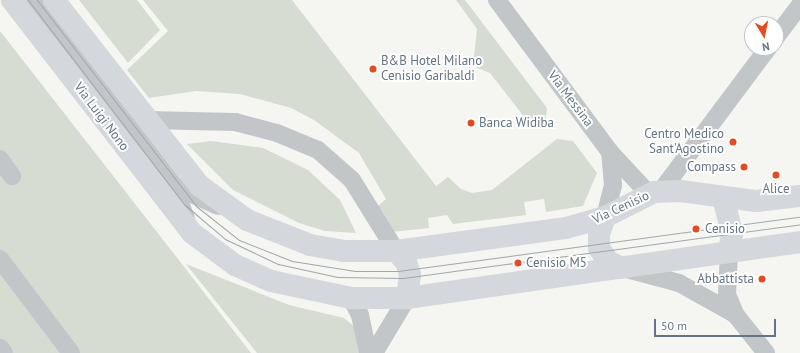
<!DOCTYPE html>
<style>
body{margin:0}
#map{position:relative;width:800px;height:353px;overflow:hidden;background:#f5f5f1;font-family:"PT Sans",sans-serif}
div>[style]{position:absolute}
.green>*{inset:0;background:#d6dcd2}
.minor>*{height:18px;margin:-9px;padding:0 9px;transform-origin:9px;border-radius:9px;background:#c2c6c9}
.major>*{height:22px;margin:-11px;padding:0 11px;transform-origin:11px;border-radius:11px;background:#d4d8dc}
.tram>*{height:1px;margin:-0.5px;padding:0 0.5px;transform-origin:0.5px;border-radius:0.5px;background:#a0a7ad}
.dots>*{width:11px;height:11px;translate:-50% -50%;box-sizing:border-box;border:2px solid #fff;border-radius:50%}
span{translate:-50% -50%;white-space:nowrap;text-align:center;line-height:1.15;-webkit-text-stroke:4px #fff;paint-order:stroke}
.poi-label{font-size:13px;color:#637584}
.left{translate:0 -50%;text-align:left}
.right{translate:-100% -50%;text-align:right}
.street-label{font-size:13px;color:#637584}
.north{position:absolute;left:744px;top:16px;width:40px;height:40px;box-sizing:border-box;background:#fff;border:1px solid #c1c8ce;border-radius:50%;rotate:170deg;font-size:11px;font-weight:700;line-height:16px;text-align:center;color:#637584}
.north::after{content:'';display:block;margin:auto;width:14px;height:18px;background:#eb491b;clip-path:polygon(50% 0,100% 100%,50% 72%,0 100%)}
.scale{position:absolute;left:654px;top:319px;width:122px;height:18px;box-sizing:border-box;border:2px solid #637584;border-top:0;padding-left:5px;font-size:12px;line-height:14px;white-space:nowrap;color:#637584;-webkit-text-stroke:3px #fff;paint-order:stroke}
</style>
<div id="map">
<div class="green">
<div style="clip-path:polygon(79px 0,137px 0,160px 30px,128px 63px)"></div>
<div style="clip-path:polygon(143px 0,292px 0,436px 186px,448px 177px,461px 189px,472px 193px,492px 190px,557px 139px,573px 141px,597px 173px,583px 206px,546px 212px,544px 199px,524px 202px,526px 215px,453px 224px,447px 215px,428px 218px,429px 228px,391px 232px,378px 206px,386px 199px,359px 153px,314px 120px,291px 108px,240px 94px,196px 91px,149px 98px,127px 70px,168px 31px)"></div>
<div style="clip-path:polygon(456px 0,465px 0,547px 108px,545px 124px,529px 123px,490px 73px,473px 66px,477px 29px)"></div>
<div style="clip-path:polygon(0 31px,164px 241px,251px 353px,0 353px)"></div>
<div style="clip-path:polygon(211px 141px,263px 148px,308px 170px,340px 200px,356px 233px,325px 231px,299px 223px,233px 190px,187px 144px)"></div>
<div style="clip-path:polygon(186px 264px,289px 305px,344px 318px,355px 327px,359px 353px,257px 353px)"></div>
</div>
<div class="minor">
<div style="left:32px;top:0;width:234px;rotate:52.6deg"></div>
<div style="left:174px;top:186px;width:35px;rotate:70deg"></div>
<div style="left:497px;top:0;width:189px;rotate:53.4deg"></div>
<div style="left:610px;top:152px;width:56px;rotate:47.2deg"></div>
<div style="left:776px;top:37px;width:40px;rotate:-53deg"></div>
<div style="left:146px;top:120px;width:89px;rotate:1.3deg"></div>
<div style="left:235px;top:122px;width:43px;rotate:14.7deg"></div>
<div style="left:277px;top:133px;width:44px;rotate:22.5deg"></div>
<div style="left:318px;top:150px;width:45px;rotate:41.4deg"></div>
<div style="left:352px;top:180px;width:84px;rotate:58.2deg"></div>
<div style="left:0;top:159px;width:21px;rotate:55deg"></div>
<div style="left:174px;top:186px;width:48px;rotate:24.4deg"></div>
<div style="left:661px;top:191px;width:179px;rotate:-53.2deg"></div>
<div style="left:605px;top:217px;width:33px;rotate:-76deg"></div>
<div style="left:613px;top:185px;width:33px;rotate:-95deg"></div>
<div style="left:729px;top:252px;width:42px;rotate:92.7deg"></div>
<div style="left:727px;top:294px;width:22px;rotate:68deg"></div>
<div style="left:735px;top:314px;width:50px;rotate:51.5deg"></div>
<div style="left:0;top:259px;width:118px;rotate:52.9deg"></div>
<div style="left:623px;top:268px;width:58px;rotate:15deg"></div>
<div style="left:679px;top:283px;width:64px;rotate:29deg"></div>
<div style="left:351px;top:298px;width:19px;rotate:62deg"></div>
<div style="left:360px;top:315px;width:39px;rotate:78deg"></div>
<div style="left:0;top:348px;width:6px;rotate:51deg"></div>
<div style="left:374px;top:353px;width:64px;rotate:-59deg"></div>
</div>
<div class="major">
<div style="left:12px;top:0;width:294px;rotate:52.3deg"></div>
<div style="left:192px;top:233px;width:54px;rotate:36.7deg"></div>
<div style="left:235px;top:265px;width:39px;rotate:24deg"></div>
<div style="left:271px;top:281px;width:82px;rotate:12deg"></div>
<div style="left:351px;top:298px;width:56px"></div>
<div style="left:407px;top:298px;width:397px;rotate:-8.1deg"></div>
<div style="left:54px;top:0;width:236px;rotate:51.9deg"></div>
<div style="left:200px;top:186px;width:58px;rotate:35.9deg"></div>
<div style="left:247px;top:220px;width:68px;rotate:21.6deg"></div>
<div style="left:310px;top:245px;width:34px;rotate:10deg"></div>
<div style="left:343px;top:251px;width:53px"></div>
<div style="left:396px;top:251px;width:172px;rotate:-7.7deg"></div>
<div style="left:566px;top:228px;width:41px;rotate:-15.8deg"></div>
<div style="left:605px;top:217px;width:55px;rotate:-27deg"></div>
<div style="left:654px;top:192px;width:26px;rotate:-2deg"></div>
<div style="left:680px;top:191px;width:77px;rotate:7.5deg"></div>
<div style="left:756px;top:201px;width:44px;rotate:-6.5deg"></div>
<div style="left:723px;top:197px;width:38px;rotate:76deg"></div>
<div style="left:732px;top:234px;width:18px;rotate:99deg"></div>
<div style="left:605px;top:217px;width:18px;rotate:109deg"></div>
<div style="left:599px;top:234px;width:14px;rotate:90deg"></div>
<div style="left:599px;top:248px;width:16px;rotate:55deg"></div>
<div style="left:608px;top:261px;width:15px;rotate:28deg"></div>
<div style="left:396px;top:251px;width:15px;rotate:48deg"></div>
<div style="left:406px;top:262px;width:13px;rotate:72deg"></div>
<div style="left:410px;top:274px;width:24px;rotate:97deg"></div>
</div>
<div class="tram">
<div style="left:28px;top:0;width:258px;rotate:52.6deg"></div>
<div style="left:185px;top:205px;width:52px;rotate:40.4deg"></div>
<div style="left:225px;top:239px;width:59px;rotate:25.3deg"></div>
<div style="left:278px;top:264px;width:61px;rotate:12.2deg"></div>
<div style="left:338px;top:277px;width:65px;rotate:0.9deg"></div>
<div style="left:403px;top:278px;width:401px;rotate:-7.7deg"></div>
<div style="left:37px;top:0;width:260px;rotate:52.3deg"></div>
<div style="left:196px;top:206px;width:55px;rotate:38.3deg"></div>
<div style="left:239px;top:240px;width:57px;rotate:21.6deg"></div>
<div style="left:292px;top:261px;width:64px;rotate:9deg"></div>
<div style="left:355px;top:271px;width:43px"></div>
<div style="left:398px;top:271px;width:406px;rotate:-7.7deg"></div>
</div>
<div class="dots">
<div style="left:373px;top:69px;background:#eb491b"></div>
<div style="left:471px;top:123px;background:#eb491b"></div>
<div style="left:733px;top:142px;background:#eb491b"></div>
<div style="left:744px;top:167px;background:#eb491b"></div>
<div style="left:776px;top:175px;background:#eb491b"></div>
<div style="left:696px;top:229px;background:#eb491b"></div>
<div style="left:518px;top:263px;background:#eb491b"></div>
<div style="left:762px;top:279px;background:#eb491b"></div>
</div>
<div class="poi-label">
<span class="left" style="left:381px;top:69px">B&amp;B Hotel Milano<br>Cenisio Garibaldi</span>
<span class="left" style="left:479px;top:123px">Banca Widiba</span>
<span class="right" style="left:724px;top:142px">Centro Medico<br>Sant'Agostino</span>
<span class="right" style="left:736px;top:167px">Compass</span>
<span style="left:776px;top:189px">Alice</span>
<span class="left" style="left:705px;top:229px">Cenisio</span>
<span class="left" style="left:526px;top:263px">Cenisio M5</span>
<span class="right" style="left:754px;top:279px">Abbattista</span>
</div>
<div class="street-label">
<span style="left:570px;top:99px;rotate:53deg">Via Messina</span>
<span style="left:101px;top:117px;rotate:53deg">Via Luigi Nono</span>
<span style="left:621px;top:208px;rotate:-25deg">Via Cenisio</span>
</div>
<div class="north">N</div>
<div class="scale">50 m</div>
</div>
